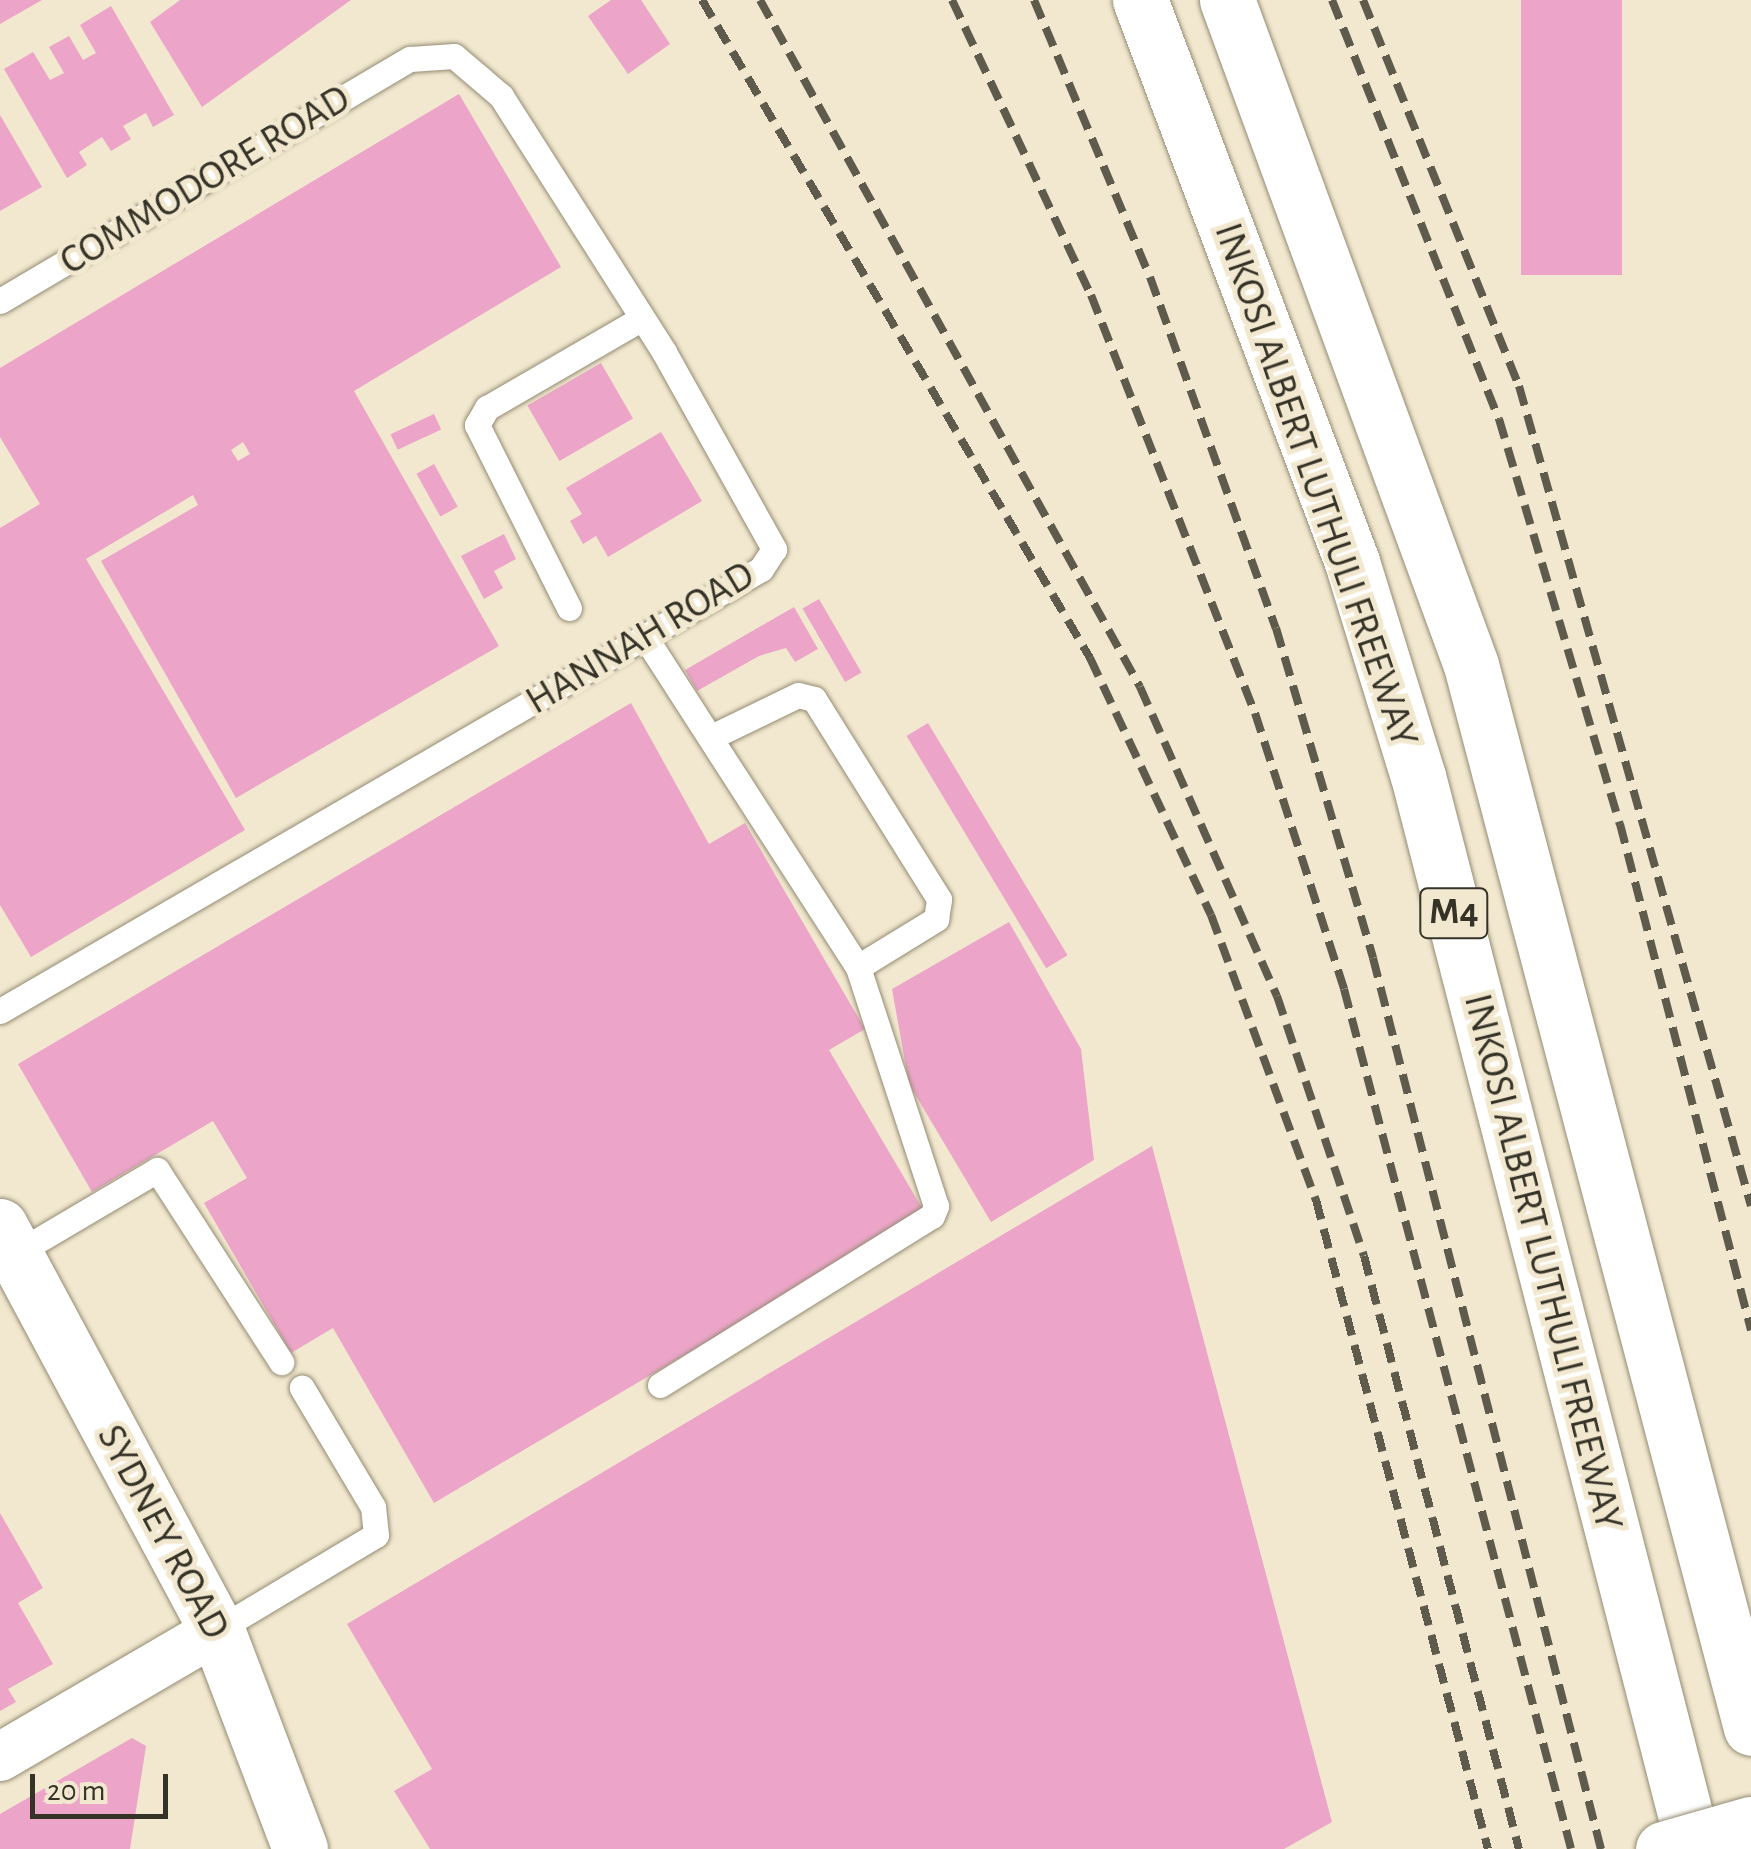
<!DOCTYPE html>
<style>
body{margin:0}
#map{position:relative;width:1751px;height:1849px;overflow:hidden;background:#f1e8cf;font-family:"Alegreya Sans",sans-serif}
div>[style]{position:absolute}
.building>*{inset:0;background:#eca5c8;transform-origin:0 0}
.roads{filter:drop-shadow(0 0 2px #948b74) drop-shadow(0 0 2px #948b74)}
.service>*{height:25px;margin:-12.5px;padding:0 12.5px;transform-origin:12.5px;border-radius:12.5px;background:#fff}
.minor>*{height:48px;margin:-24px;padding:0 24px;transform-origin:24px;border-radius:24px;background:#fff}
.secondary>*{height:55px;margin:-27.5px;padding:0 27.5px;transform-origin:27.5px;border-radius:27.5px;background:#fff}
.motorway>*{height:55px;margin:-27.5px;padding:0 27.5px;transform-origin:27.5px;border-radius:27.5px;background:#fff}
.rail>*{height:8px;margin-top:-4px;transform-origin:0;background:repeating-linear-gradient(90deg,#5e5a4c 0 20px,transparent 0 30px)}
.bridges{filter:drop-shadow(0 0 2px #948b74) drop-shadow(0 0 2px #948b74)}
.tertiary-bridge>*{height:55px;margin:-27.5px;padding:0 27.5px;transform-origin:27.5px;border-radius:27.5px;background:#fff}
span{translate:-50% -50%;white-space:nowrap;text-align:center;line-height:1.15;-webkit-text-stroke:10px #f1e8cf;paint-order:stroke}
.shield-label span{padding:2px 8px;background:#f1e8cf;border:2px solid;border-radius:8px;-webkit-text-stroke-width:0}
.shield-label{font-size:38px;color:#353228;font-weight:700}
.street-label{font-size:40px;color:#353228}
.scale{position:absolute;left:30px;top:1774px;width:138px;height:45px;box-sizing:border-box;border:5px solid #353228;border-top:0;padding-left:12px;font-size:30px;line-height:35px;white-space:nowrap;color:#353228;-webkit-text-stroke:8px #f1e8cf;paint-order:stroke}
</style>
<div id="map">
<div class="building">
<div style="clip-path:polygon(0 0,42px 0,0 24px)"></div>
<div style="clip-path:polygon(180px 0,351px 0,202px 107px,150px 22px)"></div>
<div style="clip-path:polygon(611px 0,641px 0,670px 44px,628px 74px,588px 16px)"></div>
<div style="left:1521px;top:0;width:101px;height:275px"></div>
<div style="clip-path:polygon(111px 6px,174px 115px,153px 127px,146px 113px,123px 126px,131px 139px,111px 151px,102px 137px,79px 152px,87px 165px,67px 178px,4px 69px,33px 52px,50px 80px,64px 73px,49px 47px,69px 36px,83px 60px,96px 53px,80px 25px)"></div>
<div style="clip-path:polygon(evenodd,459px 94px,561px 267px,354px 391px,499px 646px,236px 798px,101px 561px,198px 505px,193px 495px,86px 559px,245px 830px,31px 957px,0 905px,0 528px,40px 504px,0 437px,0 368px,459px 94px,243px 442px,250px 454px,238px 461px,231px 450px,243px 442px)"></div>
<div style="clip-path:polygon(0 115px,42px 187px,0 211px)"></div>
<div style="left:601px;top:363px;width:64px;height:85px;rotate:60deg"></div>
<div style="left:434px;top:414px;width:17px;height:48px;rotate:65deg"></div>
<div style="clip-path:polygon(661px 432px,702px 501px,608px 557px,596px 536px,583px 544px,570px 521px,582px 514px,566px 488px)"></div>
<div style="left:434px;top:464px;width:49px;height:20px;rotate:61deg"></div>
<div style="clip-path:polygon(504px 534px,516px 559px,494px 571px,503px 588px,484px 599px,461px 556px)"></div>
<div style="left:819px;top:599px;width:85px;height:19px;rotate:60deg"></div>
<div style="clip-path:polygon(794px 607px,818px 649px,795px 662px,786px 648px,759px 656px,697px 691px,685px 670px)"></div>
<div style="clip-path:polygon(631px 703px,709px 844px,745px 823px,865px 1029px,829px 1050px,925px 1213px,434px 1503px,333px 1328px,291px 1353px,204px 1203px,247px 1178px,213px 1121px,92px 1192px,18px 1064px)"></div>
<div style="left:928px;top:723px;width:271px;height:25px;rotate:59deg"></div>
<div style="clip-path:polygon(1009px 922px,1081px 1049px,1094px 1160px,991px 1222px,909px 1084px,892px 989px)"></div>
<div style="clip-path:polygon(1152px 1146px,1332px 1822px,1284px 1849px,430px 1849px,394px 1791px,432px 1769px,347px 1624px)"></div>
<div style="clip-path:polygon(0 1513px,43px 1588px,18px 1603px,53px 1664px,8px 1689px,16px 1702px,0 1711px)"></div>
<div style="clip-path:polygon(132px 1738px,146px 1746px,130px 1849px,0 1849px,0 1814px)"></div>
</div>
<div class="roads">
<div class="service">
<div style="left:0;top:301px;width:476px;rotate:-30.6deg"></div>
<div style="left:410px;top:59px;width:44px;rotate:-3.9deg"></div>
<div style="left:454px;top:56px;width:62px;rotate:40.4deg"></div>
<div style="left:501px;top:96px;width:303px;rotate:57.5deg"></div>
<div style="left:664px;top:352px;width:226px;rotate:60.8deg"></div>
<div style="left:774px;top:549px;width:24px;rotate:123deg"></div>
<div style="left:761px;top:569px;width:880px;rotate:149.85deg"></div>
<div style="left:569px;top:608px;width:205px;rotate:-116.7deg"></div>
<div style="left:477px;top:425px;width:20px;rotate:-60deg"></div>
<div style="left:487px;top:408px;width:179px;rotate:-30.1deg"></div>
<div style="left:645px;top:637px;width:393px;rotate:57.2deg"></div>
<div style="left:858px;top:967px;width:92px;rotate:-31.6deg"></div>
<div style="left:936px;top:919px;width:20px;rotate:-81deg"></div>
<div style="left:939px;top:899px;width:236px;rotate:-122deg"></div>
<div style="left:814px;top:699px;width:16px;rotate:-166deg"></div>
<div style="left:798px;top:695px;width:97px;rotate:154.2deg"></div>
<div style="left:15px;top:1254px;width:165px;rotate:-30.6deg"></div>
<div style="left:157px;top:1170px;width:229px;rotate:57.1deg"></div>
<div style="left:660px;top:1385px;width:320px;rotate:-31.9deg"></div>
<div style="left:932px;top:1216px;width:11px;rotate:-68deg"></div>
<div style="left:936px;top:1206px;width:251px;rotate:-108.1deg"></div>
<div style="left:217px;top:1630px;width:185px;rotate:-30.9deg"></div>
<div style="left:376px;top:1535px;width:28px;rotate:-96deg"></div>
<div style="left:373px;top:1507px;width:139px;rotate:-120.8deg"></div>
</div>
<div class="minor">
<div style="left:0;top:1757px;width:251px;rotate:-30.3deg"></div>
</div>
<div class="secondary">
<div style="left:0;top:1226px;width:459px;rotate:61.8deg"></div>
<div style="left:217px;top:1630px;width:234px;rotate:69.2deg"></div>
</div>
<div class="motorway">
<div style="left:1140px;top:0;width:601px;rotate:69.33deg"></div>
<div style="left:1352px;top:562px;width:224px;rotate:72.9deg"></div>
<div style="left:1418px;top:776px;width:1108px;rotate:75.57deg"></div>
<div style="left:1227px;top:0;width:708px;rotate:69.85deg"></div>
<div style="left:1471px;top:665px;width:1099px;rotate:75.24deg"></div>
</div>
</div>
<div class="rail">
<div style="left:702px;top:0;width:764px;rotate:59.47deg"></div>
<div style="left:1090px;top:658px;width:284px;rotate:64.8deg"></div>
<div style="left:1211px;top:915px;width:304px;rotate:69.8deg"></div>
<div style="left:1316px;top:1200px;width:671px;rotate:75.16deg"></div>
<div style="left:760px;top:0;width:785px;rotate:61.05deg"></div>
<div style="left:1140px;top:687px;width:338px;rotate:66.1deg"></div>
<div style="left:1277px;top:996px;width:274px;rotate:71.5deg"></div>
<div style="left:1364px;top:1256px;width:613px;rotate:75.35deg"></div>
<div style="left:952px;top:0;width:326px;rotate:64.8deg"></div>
<div style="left:1091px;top:295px;width:449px;rotate:68.6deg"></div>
<div style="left:1255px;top:713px;width:290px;rotate:72.1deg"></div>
<div style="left:1344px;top:989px;width:889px;rotate:75.21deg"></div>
<div style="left:1034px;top:0;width:300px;rotate:67.3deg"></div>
<div style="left:1150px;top:277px;width:373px;rotate:70.3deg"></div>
<div style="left:1276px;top:628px;width:344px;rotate:73.6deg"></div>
<div style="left:1373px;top:958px;width:920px;rotate:75.65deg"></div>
<div style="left:1332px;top:0;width:451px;rotate:68.3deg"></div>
<div style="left:1499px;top:419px;width:423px;rotate:73.4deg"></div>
<div style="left:1620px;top:824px;width:523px;rotate:75.49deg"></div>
<div style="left:1363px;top:0;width:416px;rotate:68deg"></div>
<div style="left:1519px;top:386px;width:852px;rotate:74.2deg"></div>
</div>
<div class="bridges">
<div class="tertiary-bridge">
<div style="left:1663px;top:1849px;width:91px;rotate:-15.9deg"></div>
</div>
</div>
<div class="shield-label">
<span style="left:1454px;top:913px">M4</span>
</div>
<div class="street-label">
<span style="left:205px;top:180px;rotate:-31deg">COMMODORE ROAD</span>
<span style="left:1316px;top:485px;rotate:71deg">INKOSI ALBERT LUTHULI FREEWAY</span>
<span style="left:640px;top:638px;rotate:-31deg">HANNAH ROAD</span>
<span style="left:1543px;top:1262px;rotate:76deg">INKOSI ALBERT LUTHULI FREEWAY</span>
<span style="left:163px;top:1532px;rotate:62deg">SYDNEY ROAD</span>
</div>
<div class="scale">20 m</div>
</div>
